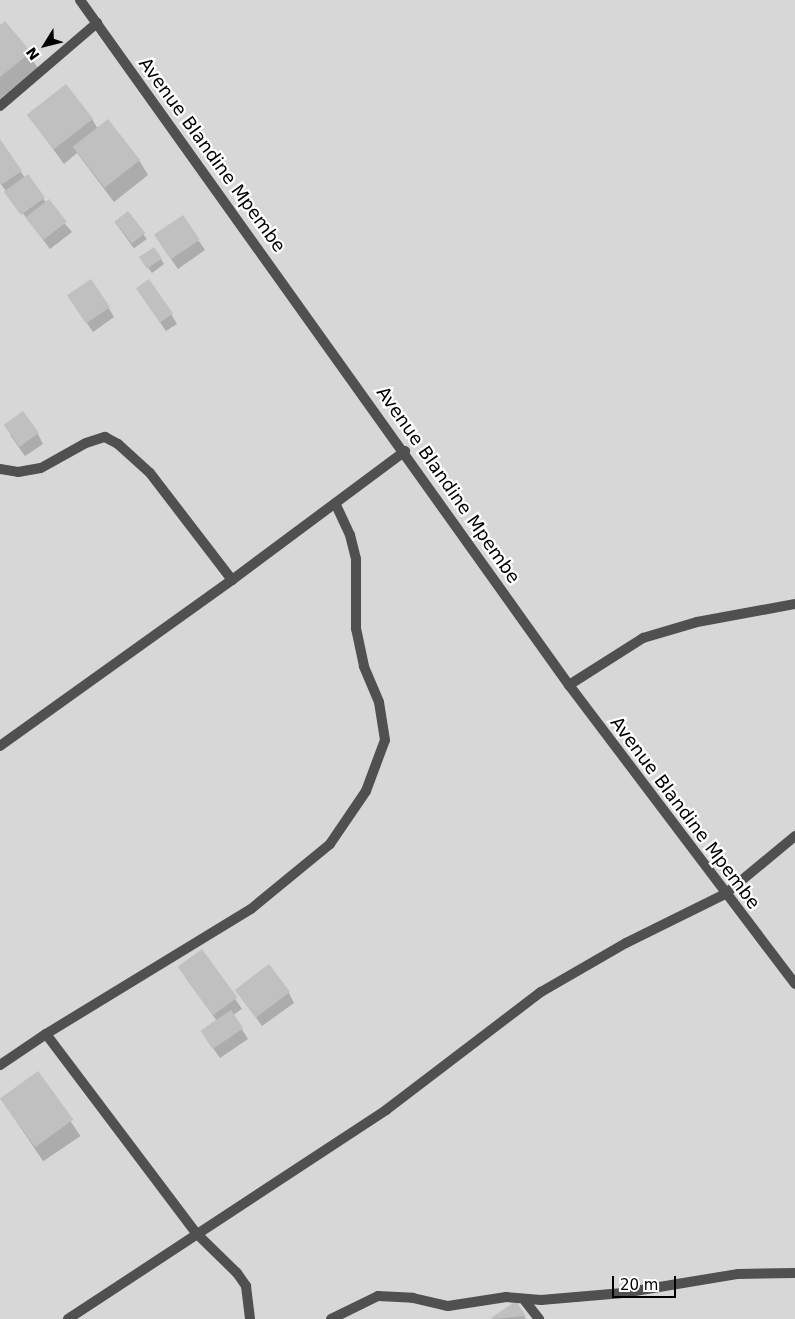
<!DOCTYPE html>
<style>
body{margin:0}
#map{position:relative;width:795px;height:1319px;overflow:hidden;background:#fff;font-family:"DejaVu Sans",sans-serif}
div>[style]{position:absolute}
.green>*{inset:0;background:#d7d7d7;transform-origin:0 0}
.shadow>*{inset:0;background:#0003;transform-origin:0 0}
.building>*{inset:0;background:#c0c0c0;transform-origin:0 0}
.street>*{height:10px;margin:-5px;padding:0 5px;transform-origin:5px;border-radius:5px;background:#505050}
span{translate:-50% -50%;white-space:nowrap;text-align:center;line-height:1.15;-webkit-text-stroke:4.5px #fff;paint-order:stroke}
.street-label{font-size:18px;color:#000}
.north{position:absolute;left:20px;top:20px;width:50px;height:50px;-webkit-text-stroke:4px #fff;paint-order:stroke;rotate:234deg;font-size:14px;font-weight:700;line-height:20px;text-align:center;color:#000}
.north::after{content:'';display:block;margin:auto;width:18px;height:22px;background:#000;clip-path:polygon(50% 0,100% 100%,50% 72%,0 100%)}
.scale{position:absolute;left:612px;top:1276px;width:64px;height:22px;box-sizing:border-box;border:2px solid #000;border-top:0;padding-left:6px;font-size:15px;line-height:18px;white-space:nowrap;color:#000;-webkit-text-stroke:4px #fff;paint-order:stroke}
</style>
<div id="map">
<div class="green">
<div style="left:0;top:0;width:795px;height:1319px"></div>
</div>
<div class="shadow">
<div style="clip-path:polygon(5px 22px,38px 68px,0 99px,0 26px)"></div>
<div style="clip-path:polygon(28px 115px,92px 119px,98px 129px,139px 160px,148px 175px,114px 202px,77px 153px,64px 164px)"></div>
<div style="clip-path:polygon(0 141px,25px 178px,72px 232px,50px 249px,0 183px)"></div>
<div style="left:128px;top:213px;width:32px;height:16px;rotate:54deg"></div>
<div style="clip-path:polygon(199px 241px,205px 250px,178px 269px,162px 246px)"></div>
<div style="clip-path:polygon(161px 259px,164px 264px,152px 273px,144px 262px)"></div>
<div style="clip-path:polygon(144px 299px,171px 314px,177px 324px,166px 331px)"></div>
<div style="clip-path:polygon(75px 306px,108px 307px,114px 317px,93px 332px)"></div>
<div style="clip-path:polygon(38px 434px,43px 444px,25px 456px,10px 435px)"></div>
<div style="clip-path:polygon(202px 951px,242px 1009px,233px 1015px,248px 1039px,220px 1058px,208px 1041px,217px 1021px,185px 977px)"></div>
<div style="clip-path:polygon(236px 989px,289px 993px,294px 1003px,262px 1026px)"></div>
<div style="left:38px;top:1073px;width:76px;height:45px;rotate:56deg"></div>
<div style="clip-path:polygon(515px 1303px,526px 1319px,493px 1319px,492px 1318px)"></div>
</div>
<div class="building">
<div style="clip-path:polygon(5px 21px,31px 52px,0 77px,0 25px)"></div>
<div style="left:66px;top:84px;width:44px;height:50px;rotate:52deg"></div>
<div style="left:108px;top:119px;width:52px;height:45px;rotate:52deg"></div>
<div style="clip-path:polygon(0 139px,22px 171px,1px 185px,0 184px)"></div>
<div style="left:28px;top:174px;width:29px;height:30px;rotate:54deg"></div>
<div style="left:49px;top:199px;width:29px;height:30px;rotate:52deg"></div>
<div style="left:128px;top:211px;width:28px;height:17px;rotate:52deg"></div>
<div style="left:183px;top:215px;width:30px;height:35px;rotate:56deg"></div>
<div style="left:154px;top:247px;width:14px;height:18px;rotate:56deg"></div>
<div style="left:91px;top:279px;width:34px;height:29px;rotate:56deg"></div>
<div style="left:149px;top:279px;width:42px;height:16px;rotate:55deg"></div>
<div style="left:23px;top:411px;width:27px;height:24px;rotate:54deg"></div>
<div style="left:202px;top:949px;width:60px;height:30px;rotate:54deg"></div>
<div style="left:269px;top:964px;width:35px;height:43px;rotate:53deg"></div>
<div style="left:231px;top:1010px;width:22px;height:37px;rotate:56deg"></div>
<div style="left:38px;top:1071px;width:60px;height:47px;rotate:54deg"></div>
<div style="clip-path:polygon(516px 1301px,526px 1316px,492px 1319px,491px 1318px)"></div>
</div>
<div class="street">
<div style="left:80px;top:0;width:842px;rotate:54.48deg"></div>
<div style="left:569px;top:685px;width:375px;rotate:52.9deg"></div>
<div style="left:0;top:106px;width:128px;rotate:-40.6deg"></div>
<div style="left:0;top:469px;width:18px;rotate:9deg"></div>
<div style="left:18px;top:472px;width:23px;rotate:-10deg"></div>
<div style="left:41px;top:468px;width:51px;rotate:-29.1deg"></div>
<div style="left:86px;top:443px;width:20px;rotate:-18deg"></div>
<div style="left:105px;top:437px;width:15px;rotate:28deg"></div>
<div style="left:118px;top:444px;width:43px;rotate:42.2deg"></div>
<div style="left:150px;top:473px;width:135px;rotate:52.5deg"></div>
<div style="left:569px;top:685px;width:88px;rotate:-32.4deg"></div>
<div style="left:643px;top:638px;width:56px;rotate:-16.5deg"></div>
<div style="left:697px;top:622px;width:100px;rotate:-10.4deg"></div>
<div style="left:0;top:746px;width:285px;rotate:-35.6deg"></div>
<div style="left:232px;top:580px;width:216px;rotate:-36.7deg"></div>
<div style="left:46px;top:1034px;width:240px;rotate:-31.4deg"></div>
<div style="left:251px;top:909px;width:102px;rotate:-39.4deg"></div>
<div style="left:330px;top:844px;width:64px;rotate:-55.8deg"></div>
<div style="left:366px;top:791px;width:54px;rotate:-69.6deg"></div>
<div style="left:385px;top:740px;width:38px;rotate:-99deg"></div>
<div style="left:379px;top:702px;width:39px;rotate:-113deg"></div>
<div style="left:364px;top:666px;width:38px;rotate:-102deg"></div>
<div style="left:356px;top:629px;width:70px;rotate:-90deg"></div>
<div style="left:356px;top:559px;width:25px;rotate:-104deg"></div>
<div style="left:350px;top:535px;width:35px;rotate:-115deg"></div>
<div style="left:0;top:1065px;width:55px;rotate:-34deg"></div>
<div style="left:46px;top:1034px;width:249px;rotate:53deg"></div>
<div style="left:196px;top:1233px;width:57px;rotate:44.3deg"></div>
<div style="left:237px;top:1273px;width:16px;rotate:55deg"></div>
<div style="left:246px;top:1286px;width:33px;rotate:83deg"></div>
<div style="left:525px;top:1301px;width:23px;rotate:52deg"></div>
<div style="left:68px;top:1319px;width:381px;rotate:-33.3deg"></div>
<div style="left:386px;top:1110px;width:195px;rotate:-37.3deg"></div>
<div style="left:541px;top:992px;width:98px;rotate:-30deg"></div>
<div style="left:626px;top:943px;width:110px;rotate:-26.3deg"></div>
<div style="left:725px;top:894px;width:91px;rotate:-39.6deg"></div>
<div style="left:331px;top:1319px;width:52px;rotate:-26.1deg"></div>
<div style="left:378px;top:1296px;width:35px;rotate:3deg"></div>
<div style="left:413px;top:1298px;width:36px;rotate:13deg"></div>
<div style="left:448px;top:1306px;width:59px;rotate:-8.8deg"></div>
<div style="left:506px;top:1297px;width:35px;rotate:5deg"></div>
<div style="left:541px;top:1300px;width:82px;rotate:-4.9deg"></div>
<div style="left:623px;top:1293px;width:117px;rotate:-9.4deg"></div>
<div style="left:738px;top:1274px;width:57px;rotate:-1deg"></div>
</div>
<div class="street-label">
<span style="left:212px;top:155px;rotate:54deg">Avenue Blandine Mpembe</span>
<span style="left:448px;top:485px;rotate:55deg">Avenue Blandine Mpembe</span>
<span style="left:685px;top:813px;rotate:53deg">Avenue Blandine Mpembe</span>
</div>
<div class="north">N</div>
<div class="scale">20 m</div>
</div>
